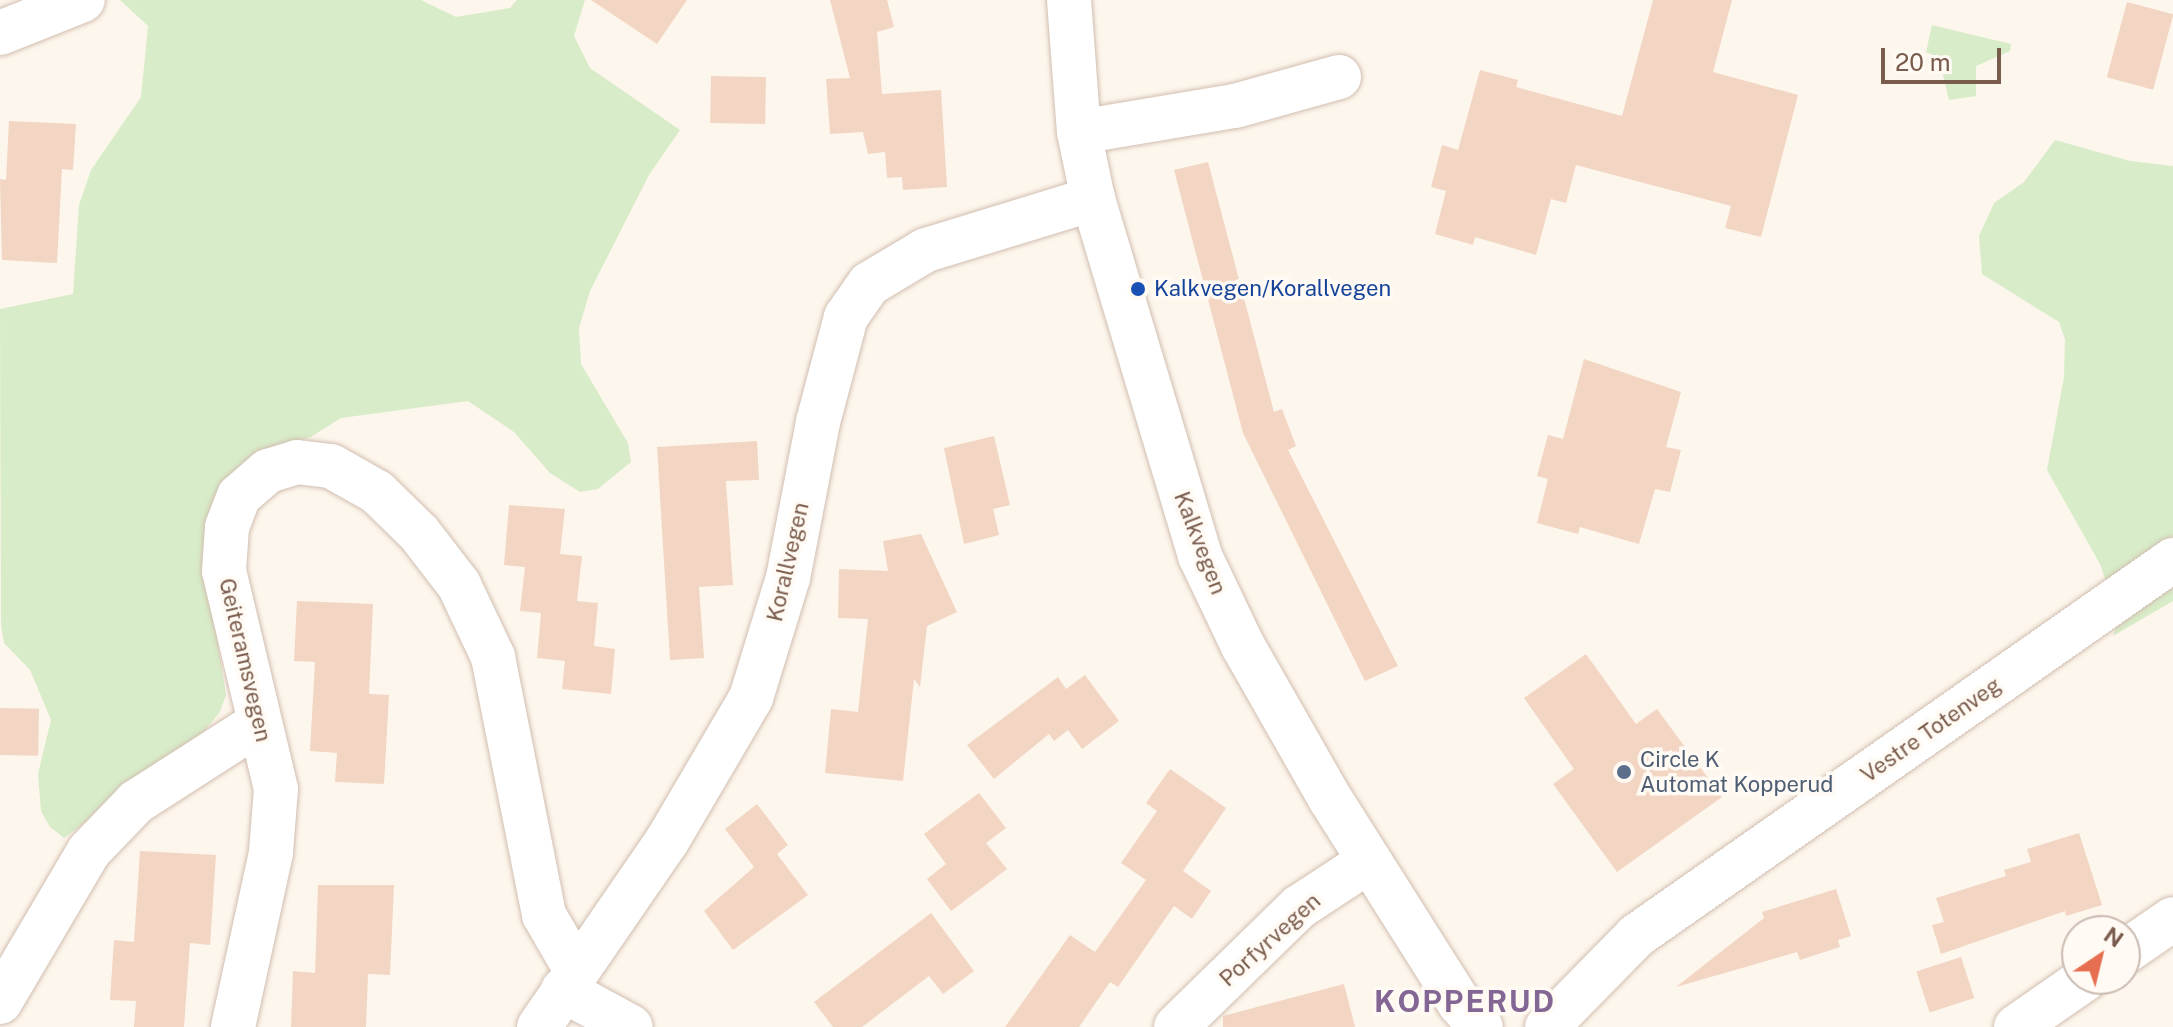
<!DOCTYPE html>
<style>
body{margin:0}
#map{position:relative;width:2173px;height:1027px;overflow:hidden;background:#fdf6ec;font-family:"Public Sans",sans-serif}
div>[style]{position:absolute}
.green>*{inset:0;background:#d8ecc9}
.building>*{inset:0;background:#f3d5c3;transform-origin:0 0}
.roads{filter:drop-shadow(0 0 2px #d1beb0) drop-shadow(0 0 2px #d1beb0)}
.street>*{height:44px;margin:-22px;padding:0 22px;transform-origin:22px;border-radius:22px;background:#fff}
.secondary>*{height:44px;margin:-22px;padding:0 22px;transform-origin:22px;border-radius:22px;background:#fff}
.dots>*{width:22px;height:22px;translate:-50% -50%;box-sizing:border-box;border:4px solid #fffaf3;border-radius:50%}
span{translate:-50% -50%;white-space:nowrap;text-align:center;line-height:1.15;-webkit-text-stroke:7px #fffaf3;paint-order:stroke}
.transit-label{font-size:22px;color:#164399}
.left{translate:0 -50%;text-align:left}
.street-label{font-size:22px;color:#7a5c4d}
.service-label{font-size:22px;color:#4e5e75}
.district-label{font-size:30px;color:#846695;font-weight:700;letter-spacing:2px}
.north{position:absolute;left:2061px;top:915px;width:80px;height:80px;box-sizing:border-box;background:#fffaf3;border:2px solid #cabbb1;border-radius:50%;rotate:35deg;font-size:22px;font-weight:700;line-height:32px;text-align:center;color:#7a5c4d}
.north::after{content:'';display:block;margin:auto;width:28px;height:36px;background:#e76f51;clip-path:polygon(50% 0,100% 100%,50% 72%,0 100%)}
.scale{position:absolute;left:1881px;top:48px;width:120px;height:36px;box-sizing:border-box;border:4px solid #7a5c4d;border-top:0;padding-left:10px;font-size:24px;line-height:28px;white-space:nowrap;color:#7a5c4d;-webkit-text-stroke:6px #fffaf3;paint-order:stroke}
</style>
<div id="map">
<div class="green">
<div style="clip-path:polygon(120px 0,421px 0,456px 17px,510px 8px,517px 0,585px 0,574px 36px,590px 68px,680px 130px,649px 175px,590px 291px,579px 328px,581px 364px,628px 443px,631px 462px,598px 489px,580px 492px,550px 473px,514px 432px,468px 401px,341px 418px,311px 437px,259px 454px,206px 567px,226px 695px,220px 712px,197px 740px,64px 838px,50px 827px,41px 811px,38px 774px,51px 720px,30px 670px,4px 643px,1px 625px,0 309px,73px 294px,79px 205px,91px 170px,141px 97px,148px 26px)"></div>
<div style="clip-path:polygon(1932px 25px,2011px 44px,2010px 51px,1976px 66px,1976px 96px,1949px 100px,1939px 58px,1926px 52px)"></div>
<div style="clip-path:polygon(2055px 140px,2130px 161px,2173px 166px,2173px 601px,2113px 636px,2118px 618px,2100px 564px,2047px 470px,2064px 377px,2065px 339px,2059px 322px,1982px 274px,1979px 236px,1994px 203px,2024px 182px)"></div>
</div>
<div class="building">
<div style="clip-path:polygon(591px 0,687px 0,657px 44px)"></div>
<div style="clip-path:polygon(830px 0,887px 0,894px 27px,877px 32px,882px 94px,941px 90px,947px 187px,903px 190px,902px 177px,887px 178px,885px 152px,868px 154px,863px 132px,830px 134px,826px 79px,850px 78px)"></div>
<div style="clip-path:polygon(1653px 0,1732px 0,1713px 72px,1798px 95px,1761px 237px,1725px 228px,1731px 206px,1576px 165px,1566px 203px,1551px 199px,1536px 255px,1475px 237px,1473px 245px,1435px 234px,1446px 191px,1431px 187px,1442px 145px,1458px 150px,1480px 70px,1518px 80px,1516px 87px,1622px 116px)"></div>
<div style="left:2127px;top:2px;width:48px;height:78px;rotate:15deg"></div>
<div style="left:711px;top:76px;width:55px;height:47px;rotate:1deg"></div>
<div style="clip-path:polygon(9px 121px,76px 124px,73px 170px,62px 169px,57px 263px,2px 260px,0 179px,6px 180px)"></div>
<div style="clip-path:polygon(1208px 162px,1274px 412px,1282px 409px,1296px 446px,1288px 450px,1398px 666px,1365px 681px,1243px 433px,1174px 170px)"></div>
<div style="clip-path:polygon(1584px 359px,1681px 392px,1666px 447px,1681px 450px,1670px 492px,1655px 489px,1639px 544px,1580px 527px,1578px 534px,1537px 523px,1548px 479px,1537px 476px,1548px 435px,1563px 439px)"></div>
<div style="clip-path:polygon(994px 436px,1010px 505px,993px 509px,999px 535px,964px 544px,944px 448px)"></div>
<div style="clip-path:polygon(757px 441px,759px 480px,726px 481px,733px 585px,699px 587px,704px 658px,670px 660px,657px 447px)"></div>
<div style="clip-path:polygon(509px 505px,565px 509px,560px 554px,582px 556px,577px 601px,598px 603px,594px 646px,615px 649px,611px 694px,562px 689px,565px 661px,537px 658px,541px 613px,520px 611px,525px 567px,504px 565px)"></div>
<div style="clip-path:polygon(921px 534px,957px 612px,927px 626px,920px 687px,914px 679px,903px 781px,825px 773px,831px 709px,858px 712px,868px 619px,838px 618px,839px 569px,888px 571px,883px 541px)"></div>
<div style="clip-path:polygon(297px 601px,373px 604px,369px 694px,389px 695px,384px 784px,335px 782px,337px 753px,310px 751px,315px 662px,294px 661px)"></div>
<div style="clip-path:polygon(1586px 654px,1636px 724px,1657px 709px,1722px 797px,1617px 872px,1553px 784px,1574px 769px,1524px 698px)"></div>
<div style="clip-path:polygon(1085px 675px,1119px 721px,1082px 749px,1068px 730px,1054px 741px,1049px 734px,994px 779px,967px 745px,1058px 677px,1066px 689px)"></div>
<div style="left:0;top:708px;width:39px;height:47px;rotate:1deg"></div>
<div style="clip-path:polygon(1170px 769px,1226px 808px,1183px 871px,1211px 891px,1192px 919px,1174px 906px,1118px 987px,1110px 982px,1079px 1027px,1005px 1027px,1070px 935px,1095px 952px,1146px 880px,1121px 863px,1157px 811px,1146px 803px)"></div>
<div style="clip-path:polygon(979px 793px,1006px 828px,986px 843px,1007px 869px,951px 911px,927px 879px,946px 864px,924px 834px)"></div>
<div style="clip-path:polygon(757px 804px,788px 845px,777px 854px,808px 895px,733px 950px,704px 911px,754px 867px,725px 829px)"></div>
<div style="clip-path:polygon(2079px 833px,2102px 905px,2066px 916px,2065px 911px,1941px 954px,1932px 925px,1944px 922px,1936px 898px,2006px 876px,2004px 870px,2031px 862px,2027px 849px)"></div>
<div style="clip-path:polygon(140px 851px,216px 855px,210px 945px,190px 943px,184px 1027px,134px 1027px,136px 1001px,110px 1000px,114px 940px,134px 942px)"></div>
<div style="clip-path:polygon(318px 885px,394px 885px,390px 975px,368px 974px,366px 1027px,291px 1027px,293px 971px,315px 973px)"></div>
<div style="clip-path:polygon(1836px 889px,1851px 936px,1838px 940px,1840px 947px,1800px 960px,1797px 952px,1676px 987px,1764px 918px,1762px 912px)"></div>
<div style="clip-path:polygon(931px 913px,974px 971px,943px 994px,929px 976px,862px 1027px,833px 1027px,814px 1002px)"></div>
<div style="left:1961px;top:957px;width:43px;height:47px;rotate:72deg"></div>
<div style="clip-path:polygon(1344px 984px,1355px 1027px,1223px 1027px,1223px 1016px)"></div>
</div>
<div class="roads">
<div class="street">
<div style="left:1069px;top:0;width:132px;rotate:85.7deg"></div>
<div style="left:1079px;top:132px;width:68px;rotate:78.2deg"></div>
<div style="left:1093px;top:199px;width:373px;rotate:73.3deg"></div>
<div style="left:1200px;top:556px;width:100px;rotate:64.5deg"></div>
<div style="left:1243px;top:646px;width:177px;rotate:60.3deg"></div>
<div style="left:1331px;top:800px;width:241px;rotate:57.7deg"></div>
<div style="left:1460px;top:1004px;width:31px;rotate:48deg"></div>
<div style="left:0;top:33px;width:89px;rotate:-21.7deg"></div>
<div style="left:1079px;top:132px;width:158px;rotate:-9.5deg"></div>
<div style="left:1235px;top:106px;width:108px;rotate:-15.6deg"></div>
<div style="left:2125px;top:952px;width:58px;rotate:-34.5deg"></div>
<div style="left:563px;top:990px;width:77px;rotate:28.6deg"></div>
<div style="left:0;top:1002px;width:175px;rotate:-59.5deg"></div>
<div style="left:89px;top:851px;width:68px;rotate:-46.2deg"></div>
<div style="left:136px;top:802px;width:146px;rotate:-32.7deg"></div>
<div style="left:233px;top:1027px;width:179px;rotate:-77.7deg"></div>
<div style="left:271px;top:852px;width:63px;rotate:-85.5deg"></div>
<div style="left:276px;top:789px;width:224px;rotate:-103.4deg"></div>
<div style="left:224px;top:571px;width:44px;rotate:-86.1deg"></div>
<div style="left:227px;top:527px;width:33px;rotate:-69deg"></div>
<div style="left:239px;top:496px;width:38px;rotate:-41deg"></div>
<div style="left:268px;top:471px;width:30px;rotate:-17deg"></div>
<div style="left:297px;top:462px;width:34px;rotate:7deg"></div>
<div style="left:331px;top:466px;width:53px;rotate:29.5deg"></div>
<div style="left:377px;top:492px;width:59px;rotate:44.3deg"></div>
<div style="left:419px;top:533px;width:66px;rotate:52.4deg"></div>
<div style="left:459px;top:585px;width:80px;rotate:64.7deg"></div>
<div style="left:493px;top:657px;width:263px;rotate:78.8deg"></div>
<div style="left:544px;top:915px;width:64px;rotate:59.8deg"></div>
<div style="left:539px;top:1027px;width:226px;rotate:-55.5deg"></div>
<div style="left:667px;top:841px;width:166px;rotate:-59.6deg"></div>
<div style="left:751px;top:698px;width:126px;rotate:-72.9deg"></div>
<div style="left:788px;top:578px;width:159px;rotate:-79.1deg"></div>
<div style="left:818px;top:422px;width:109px;rotate:-75.1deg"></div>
<div style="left:846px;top:317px;width:40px;rotate:-55.1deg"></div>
<div style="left:869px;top:284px;width:66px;rotate:-30.8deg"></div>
<div style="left:926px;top:250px;width:175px;rotate:-17deg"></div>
<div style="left:1176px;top:1027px;width:172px;rotate:-44.3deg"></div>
<div style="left:1299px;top:907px;width:84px;rotate:-33.3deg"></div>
<div style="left:2016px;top:1027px;width:84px;rotate:-34.8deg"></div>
</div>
<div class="secondary">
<div style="left:1547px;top:1027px;width:127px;rotate:-45.6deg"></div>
<div style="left:1636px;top:936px;width:656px;rotate:-35deg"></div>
</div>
</div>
<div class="dots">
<div style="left:1138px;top:289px;background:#1a4fb4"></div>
<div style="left:1624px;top:772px;background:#5c6f8a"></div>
</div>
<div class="transit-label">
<span class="left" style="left:1154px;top:289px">Kalkvegen/Korallvegen</span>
</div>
<div class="street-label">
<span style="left:1200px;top:543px;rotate:69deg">Kalkvegen</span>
<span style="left:788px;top:562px;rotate:-77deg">Korallvegen</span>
<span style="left:245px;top:660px;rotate:77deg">Geiteramsvegen</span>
<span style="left:1931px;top:730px;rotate:-35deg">Vestre Totenveg</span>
<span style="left:1270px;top:940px;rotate:-42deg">Porfyrvegen</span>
</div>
<div class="service-label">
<span class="left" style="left:1640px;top:772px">Circle K<br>Automat Kopperud</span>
</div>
<div class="district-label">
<span style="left:1465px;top:1001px">KOPPERUD</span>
</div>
<div class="north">N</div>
<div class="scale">20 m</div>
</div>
